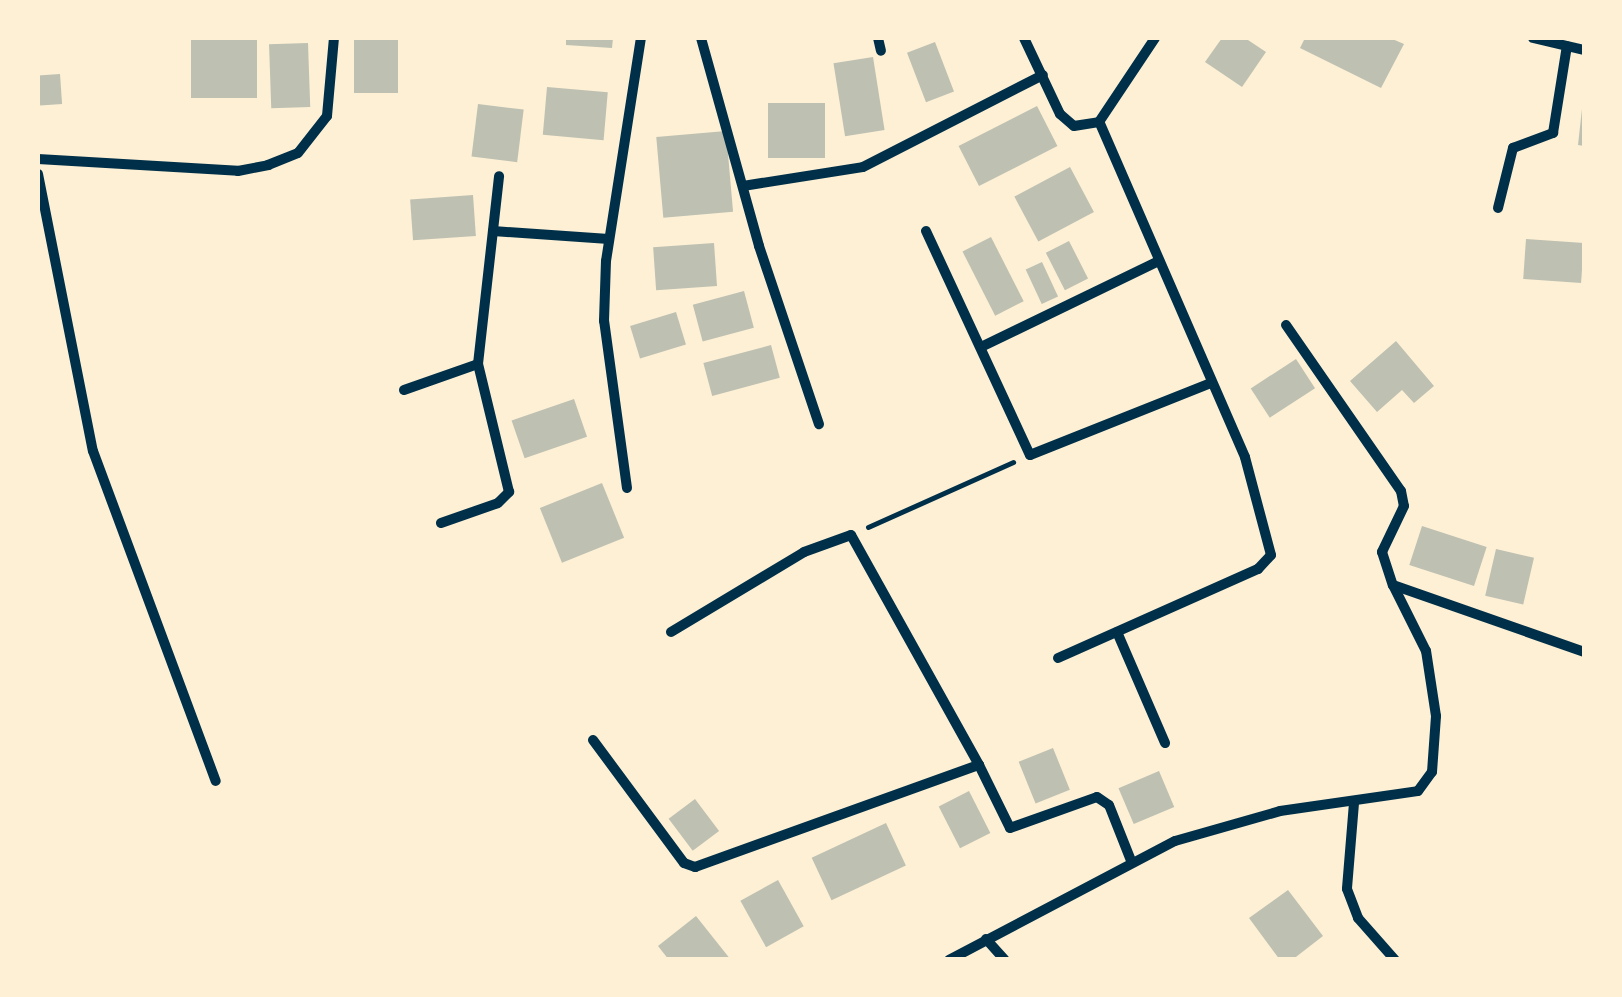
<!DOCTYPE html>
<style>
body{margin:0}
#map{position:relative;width:1622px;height:997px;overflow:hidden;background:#fdf0d5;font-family:"Roboto Condensed",sans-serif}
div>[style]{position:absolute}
.building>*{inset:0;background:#bec0b2;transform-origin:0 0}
.path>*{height:5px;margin:-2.5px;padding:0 2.5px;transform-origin:2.5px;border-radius:2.5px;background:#003049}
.minor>*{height:10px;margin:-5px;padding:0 5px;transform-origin:5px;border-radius:5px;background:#003049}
span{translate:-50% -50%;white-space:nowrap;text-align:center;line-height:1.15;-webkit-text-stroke:8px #fdf0d5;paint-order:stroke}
.frame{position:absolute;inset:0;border:40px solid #fdf0d5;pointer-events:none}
</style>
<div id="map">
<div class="building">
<div style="left:191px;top:38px;width:66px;height:60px"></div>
<div style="left:354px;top:38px;width:44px;height:55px"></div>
<div style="clip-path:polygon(566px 38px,613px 38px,612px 48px,566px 45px)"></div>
<div style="clip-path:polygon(1222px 38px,1245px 38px,1266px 52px,1242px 87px,1205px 62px)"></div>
<div style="clip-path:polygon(1305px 38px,1390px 38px,1404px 44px,1381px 88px,1300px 48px)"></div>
<div style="left:935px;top:42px;width:53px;height:30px;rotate:69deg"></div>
<div style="left:308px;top:43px;width:64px;height:39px;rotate:88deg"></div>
<div style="left:873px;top:57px;width:74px;height:40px;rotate:81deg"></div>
<div style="left:60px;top:74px;width:30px;height:22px;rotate:86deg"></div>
<div style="left:547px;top:87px;width:61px;height:48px;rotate:5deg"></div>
<div style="left:768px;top:103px;width:57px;height:55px"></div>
<div style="left:478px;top:104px;width:46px;height:53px;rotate:7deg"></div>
<div style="left:1037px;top:106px;width:45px;height:88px;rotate:63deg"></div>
<div style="clip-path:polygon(1582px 109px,1584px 109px,1584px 146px,1578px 145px)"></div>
<div style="left:726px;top:131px;width:81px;height:70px;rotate:85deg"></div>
<div style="left:1070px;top:167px;width:51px;height:63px;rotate:62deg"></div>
<div style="left:473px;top:195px;width:41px;height:63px;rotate:86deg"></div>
<div style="left:991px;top:237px;width:72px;height:32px;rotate:63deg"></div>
<div style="left:1526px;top:239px;width:58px;height:40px;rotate:4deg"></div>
<div style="left:1069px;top:241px;width:42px;height:26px;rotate:63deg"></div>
<div style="left:714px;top:243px;width:43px;height:61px;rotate:86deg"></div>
<div style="left:1042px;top:262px;width:38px;height:18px;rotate:65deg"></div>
<div style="left:744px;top:291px;width:38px;height:53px;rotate:75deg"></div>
<div style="left:676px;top:312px;width:34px;height:48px;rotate:73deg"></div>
<div style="clip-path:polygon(1396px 341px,1434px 386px,1414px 403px,1402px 390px,1377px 412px,1350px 381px)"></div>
<div style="left:771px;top:345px;width:34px;height:70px;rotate:75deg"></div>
<div style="left:1296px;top:359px;width:35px;height:54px;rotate:57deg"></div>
<div style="left:574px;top:399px;width:40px;height:66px;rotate:71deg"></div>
<div style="left:602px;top:483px;width:59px;height:67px;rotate:68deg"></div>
<div style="left:1422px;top:526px;width:68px;height:41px;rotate:18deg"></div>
<div style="left:1496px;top:549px;width:39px;height:48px;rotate:13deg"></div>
<div style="left:1053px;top:748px;width:45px;height:37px;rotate:68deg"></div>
<div style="left:1159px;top:771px;width:39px;height:44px;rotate:67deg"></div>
<div style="left:969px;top:791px;width:47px;height:34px;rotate:63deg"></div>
<div style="left:695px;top:799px;width:40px;height:33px;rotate:53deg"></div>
<div style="left:886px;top:823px;width:47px;height:82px;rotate:65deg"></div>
<div style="left:778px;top:880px;width:53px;height:43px;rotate:61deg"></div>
<div style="clip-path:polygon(1288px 890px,1323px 936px,1292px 960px,1280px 960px,1249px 918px)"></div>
<div style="clip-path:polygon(696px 916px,731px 960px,669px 960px,658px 946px)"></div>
</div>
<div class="path">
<div style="left:868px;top:527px;width:159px;rotate:-24.1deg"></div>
</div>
<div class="minor">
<div style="left:701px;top:38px;width:216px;rotate:74.4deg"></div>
<div style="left:759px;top:246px;width:188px;rotate:71.4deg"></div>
<div style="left:878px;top:38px;width:13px;rotate:77deg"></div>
<div style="left:1024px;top:38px;width:84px;rotate:64.7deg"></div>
<div style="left:1060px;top:114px;width:18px;rotate:41deg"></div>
<div style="left:1074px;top:126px;width:25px;rotate:-9deg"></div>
<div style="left:1533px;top:38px;width:52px;rotate:13.2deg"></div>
<div style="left:1099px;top:122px;width:101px;rotate:-56.3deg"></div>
<div style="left:38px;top:159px;width:200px;rotate:3.4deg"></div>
<div style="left:238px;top:171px;width:31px;rotate:-11deg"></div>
<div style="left:268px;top:165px;width:32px;rotate:-22deg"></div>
<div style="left:298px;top:153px;width:47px;rotate:-51.9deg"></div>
<div style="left:327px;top:116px;width:78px;rotate:-84.9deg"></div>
<div style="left:38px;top:174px;width:282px;rotate:78.8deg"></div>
<div style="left:93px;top:451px;width:352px;rotate:69.6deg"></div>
<div style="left:743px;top:186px;width:121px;rotate:-9deg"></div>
<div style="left:863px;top:167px;width:202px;rotate:-27.1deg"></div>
<div style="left:1498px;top:208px;width:62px;rotate:-76deg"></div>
<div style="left:1513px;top:148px;width:43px;rotate:-20.6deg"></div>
<div style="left:1553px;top:133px;width:88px;rotate:-80.9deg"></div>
<div style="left:493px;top:231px;width:116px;rotate:3.9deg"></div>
<div style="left:926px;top:231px;width:247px;rotate:65.1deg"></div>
<div style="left:1030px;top:455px;width:195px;rotate:-21.7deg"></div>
<div style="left:1286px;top:325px;width:202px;rotate:55.3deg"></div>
<div style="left:1401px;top:491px;width:15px;rotate:79deg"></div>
<div style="left:1404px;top:506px;width:51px;rotate:115.6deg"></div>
<div style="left:1382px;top:552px;width:35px;rotate:72deg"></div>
<div style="left:981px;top:347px;width:198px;rotate:-25.8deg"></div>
<div style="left:404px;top:390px;width:78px;rotate:-19.4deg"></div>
<div style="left:627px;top:488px;width:169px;rotate:-97.8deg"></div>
<div style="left:604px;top:321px;width:60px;rotate:-88.1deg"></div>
<div style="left:606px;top:261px;width:226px;rotate:-81.1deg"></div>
<div style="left:441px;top:523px;width:60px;rotate:-19.3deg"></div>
<div style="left:498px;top:503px;width:16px;rotate:-45deg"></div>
<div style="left:509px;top:492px;width:132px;rotate:-103.6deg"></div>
<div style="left:478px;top:364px;width:189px;rotate:-83.6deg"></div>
<div style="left:671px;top:632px;width:155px;rotate:-31deg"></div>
<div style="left:804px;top:552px;width:50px;rotate:-19.9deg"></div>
<div style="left:851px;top:535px;width:263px;rotate:60.9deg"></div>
<div style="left:1117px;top:632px;width:121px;rotate:66.6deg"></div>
<div style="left:1058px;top:658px;width:219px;rotate:-24deg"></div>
<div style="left:1258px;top:569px;width:19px;rotate:-47deg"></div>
<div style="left:1271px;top:555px;width:101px;rotate:-104.9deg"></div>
<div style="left:1245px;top:457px;width:365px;rotate:-113.5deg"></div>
<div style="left:593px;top:740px;width:153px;rotate:53.5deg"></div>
<div style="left:684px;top:863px;width:12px;rotate:20deg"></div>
<div style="left:695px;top:867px;width:302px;rotate:-19.8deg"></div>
<div style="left:979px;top:765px;width:70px;rotate:63.8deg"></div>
<div style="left:1010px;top:828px;width:92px;rotate:-19.6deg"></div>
<div style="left:1097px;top:797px;width:14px;rotate:34deg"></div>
<div style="left:1109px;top:805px;width:62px;rotate:68.4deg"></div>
<div style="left:1354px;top:803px;width:86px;rotate:94.7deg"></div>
<div style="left:1347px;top:889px;width:31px;rotate:69deg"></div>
<div style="left:1358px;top:918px;width:56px;rotate:48.6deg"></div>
<div style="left:986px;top:939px;width:28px;rotate:48deg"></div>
<div style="left:949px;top:960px;width:255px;rotate:-27.8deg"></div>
<div style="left:1175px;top:841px;width:109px;rotate:-15.9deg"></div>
<div style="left:1280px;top:811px;width:139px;rotate:-8.2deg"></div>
<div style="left:1418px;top:791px;width:24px;rotate:-54deg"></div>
<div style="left:1432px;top:772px;width:56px;rotate:-85.9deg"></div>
<div style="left:1436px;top:716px;width:66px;rotate:-98.7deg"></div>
<div style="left:1426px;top:651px;width:74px;rotate:-116.6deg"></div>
<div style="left:1393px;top:585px;width:202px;rotate:19.3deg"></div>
</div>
<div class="frame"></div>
</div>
